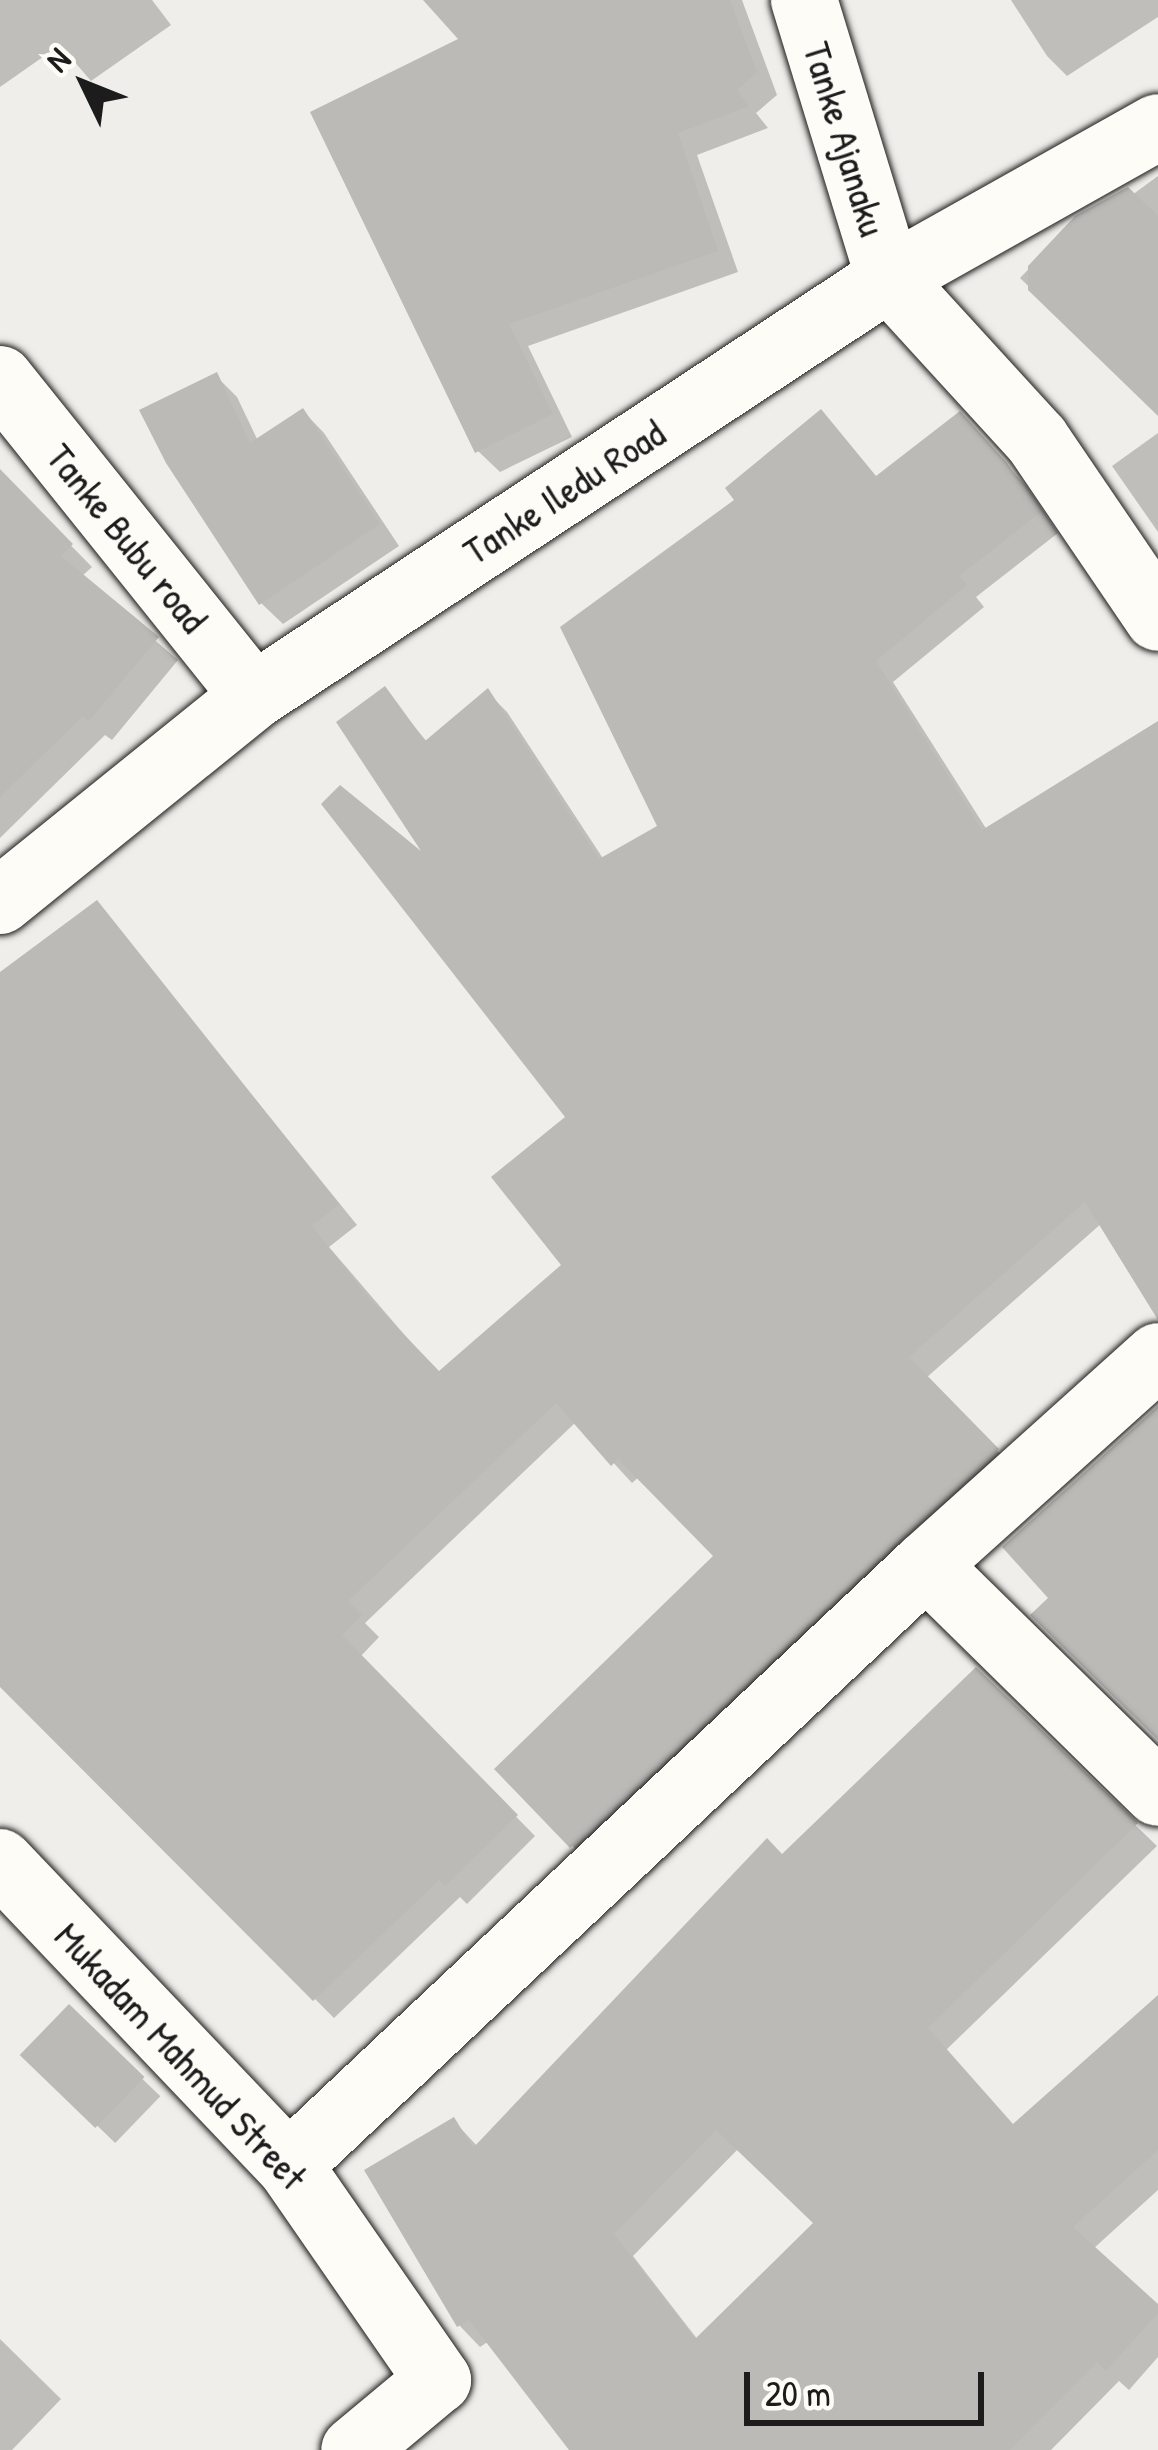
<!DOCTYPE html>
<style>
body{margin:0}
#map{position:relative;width:1158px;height:2450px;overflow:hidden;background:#f0eeea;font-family:"Patrick Hand",sans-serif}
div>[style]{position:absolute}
.shadow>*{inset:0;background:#0003;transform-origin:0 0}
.building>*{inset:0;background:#bbbab6;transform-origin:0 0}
.roads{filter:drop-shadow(0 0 3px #1c1c1c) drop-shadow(0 0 3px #1c1c1c)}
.minor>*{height:66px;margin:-33px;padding:0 33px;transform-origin:33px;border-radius:33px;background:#fdfcf7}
span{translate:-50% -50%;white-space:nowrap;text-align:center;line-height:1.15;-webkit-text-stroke:12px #fdfcf7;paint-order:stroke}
.street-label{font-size:39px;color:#1c1c1c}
.north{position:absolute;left:24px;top:24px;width:120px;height:120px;-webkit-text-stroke:9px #fdfcf7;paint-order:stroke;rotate:313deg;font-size:33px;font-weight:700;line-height:48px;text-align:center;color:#1c1c1c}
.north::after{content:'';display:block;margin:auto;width:42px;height:54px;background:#1c1c1c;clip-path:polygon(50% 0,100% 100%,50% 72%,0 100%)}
.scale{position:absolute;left:744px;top:2372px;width:240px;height:54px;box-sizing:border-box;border:6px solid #1c1c1c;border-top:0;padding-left:15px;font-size:36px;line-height:42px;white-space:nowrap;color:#1c1c1c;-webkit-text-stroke:9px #fdfcf7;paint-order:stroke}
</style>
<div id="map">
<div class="shadow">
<div style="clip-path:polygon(0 0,152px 0,171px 25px,91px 81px,60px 45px,0 87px)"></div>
<div style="clip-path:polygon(427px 0,742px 0,777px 95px,756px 113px,768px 128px,697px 155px,738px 272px,528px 346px,572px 437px,500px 472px,478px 451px,463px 40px)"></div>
<div style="clip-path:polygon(1011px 0,1158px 0,1158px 17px,1067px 76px,1047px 56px)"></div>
<div style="clip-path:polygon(1158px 176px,1158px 412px,1020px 278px,1077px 219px,1132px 195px)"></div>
<div style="clip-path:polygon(216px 376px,237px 397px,258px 441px,303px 411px,324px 433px,399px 546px,283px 624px,261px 603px)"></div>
<div style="clip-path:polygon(1158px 433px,1158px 532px,1112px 466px)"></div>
<div style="clip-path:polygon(979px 435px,1027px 487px,1058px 533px,976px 597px,984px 607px,893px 682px,987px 830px,1158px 751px,1158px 1314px,1102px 1223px,926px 1378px,1016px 1470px,592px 1866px,498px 1769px,717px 1556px,640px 1476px,632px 1483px,576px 1422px,365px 1623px,379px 1637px,360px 1657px,535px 1836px,467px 1904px,460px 1897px,334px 2018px,47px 1730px,0 1656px,0 982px,97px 904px,357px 1225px,329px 1247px,439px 1375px,565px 1265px,569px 1118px,430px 863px,384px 690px,428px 743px,487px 692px,507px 712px,604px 860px,661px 827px,878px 478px)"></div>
<div style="clip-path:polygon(0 473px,92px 567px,81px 577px,178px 660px,112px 740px,105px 735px,0 838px)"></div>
<div style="clip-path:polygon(evenodd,976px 1671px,1157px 1846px,946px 2050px,1014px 2127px,1158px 1999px,1158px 2190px,1093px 2249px,1158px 2308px,1158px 2357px,1129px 2390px,1119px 2381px,1051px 2450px,573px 2450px,489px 2341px,480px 2347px,459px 2325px,453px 2120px,478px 2147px,976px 1671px,739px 2148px,817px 2224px,698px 2340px,633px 2256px,739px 2148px)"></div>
<div style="left:69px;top:2008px;width:127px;height:65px;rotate:44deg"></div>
<div style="clip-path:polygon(0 2339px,61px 2399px,12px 2450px,0 2450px)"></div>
</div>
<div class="building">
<div style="clip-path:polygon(423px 0,730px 0,757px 72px,737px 90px,749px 106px,678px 133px,718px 251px,509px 324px,553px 414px,475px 453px,310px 112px,458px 39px)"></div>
<div style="clip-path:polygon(1128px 187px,1158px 216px,1158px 416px,1028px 290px,1028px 266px,1075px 216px)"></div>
<div style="clip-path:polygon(217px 372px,250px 443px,303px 408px,380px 524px,259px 605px,166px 463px,139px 410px)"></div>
<div style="clip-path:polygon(821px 409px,876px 476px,960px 411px,1007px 463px,1041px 512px,959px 576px,967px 585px,876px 661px,982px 830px,1158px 721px,1158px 1320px,1085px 1202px,909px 1357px,999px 1449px,570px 1848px,494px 1769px,713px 1556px,618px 1459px,611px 1466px,556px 1403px,348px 1601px,362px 1615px,342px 1635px,518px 1815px,445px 1886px,439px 1880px,313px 2001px,0 1687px,0 972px,97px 900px,339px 1204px,312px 1226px,369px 1298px,439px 1371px,561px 1265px,491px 1177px,565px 1117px,321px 804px,340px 785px,421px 851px,336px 722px,385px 686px,425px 741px,488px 688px,599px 859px,657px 826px,560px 627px,734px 500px,725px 488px)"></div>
<div style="clip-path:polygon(0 469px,73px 544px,61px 556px,159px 637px,89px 721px,83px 716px,0 797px)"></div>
<div style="clip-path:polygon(1158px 1406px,1158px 1740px,1030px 1615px,1048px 1598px,1002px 1547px)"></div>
<div style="clip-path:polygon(evenodd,976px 1667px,1138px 1823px,928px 2028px,1013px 2124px,1158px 1995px,1158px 2150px,1073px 2227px,1158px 2304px,1158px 2313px,1106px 2371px,1097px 2362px,1010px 2450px,569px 2450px,469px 2320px,457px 2327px,364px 2170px,454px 2117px,473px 2148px,767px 1838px,782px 1854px,976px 1667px,716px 2130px,813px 2223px,695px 2339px,614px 2234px,716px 2130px)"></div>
<div style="left:69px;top:2004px;width:105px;height:71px;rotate:44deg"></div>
</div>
<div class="roads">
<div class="minor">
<div style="left:804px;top:0;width:291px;rotate:73deg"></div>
<div style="left:889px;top:278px;width:219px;rotate:47.6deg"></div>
<div style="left:1037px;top:440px;width:215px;rotate:55.8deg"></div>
<div style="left:0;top:379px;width:406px;rotate:51.3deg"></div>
<div style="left:0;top:901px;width:326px;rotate:-38.9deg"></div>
<div style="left:254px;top:696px;width:760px;rotate:-33.36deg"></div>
<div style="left:889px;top:278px;width:308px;rotate:-29.3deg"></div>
<div style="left:926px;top:1565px;width:325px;rotate:44.5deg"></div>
<div style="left:0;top:1862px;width:419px;rotate:46.4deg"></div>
<div style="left:289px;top:2165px;width:262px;rotate:55.3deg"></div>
<div style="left:438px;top:2380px;width:109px;rotate:140.2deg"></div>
<div style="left:289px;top:2165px;width:875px;rotate:-43.29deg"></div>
<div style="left:926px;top:1565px;width:312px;rotate:-42deg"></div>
</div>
</div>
<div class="street-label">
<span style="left:845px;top:139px;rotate:73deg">Tanke Ajanaku</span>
<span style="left:564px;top:492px;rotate:-33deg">Tanke Iledu Road</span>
<span style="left:127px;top:538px;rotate:51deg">Tanke Bubu road</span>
<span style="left:181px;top:2056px;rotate:47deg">Mukadam Mahmud Street</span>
</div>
<div class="north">N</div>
<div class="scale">20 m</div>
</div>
